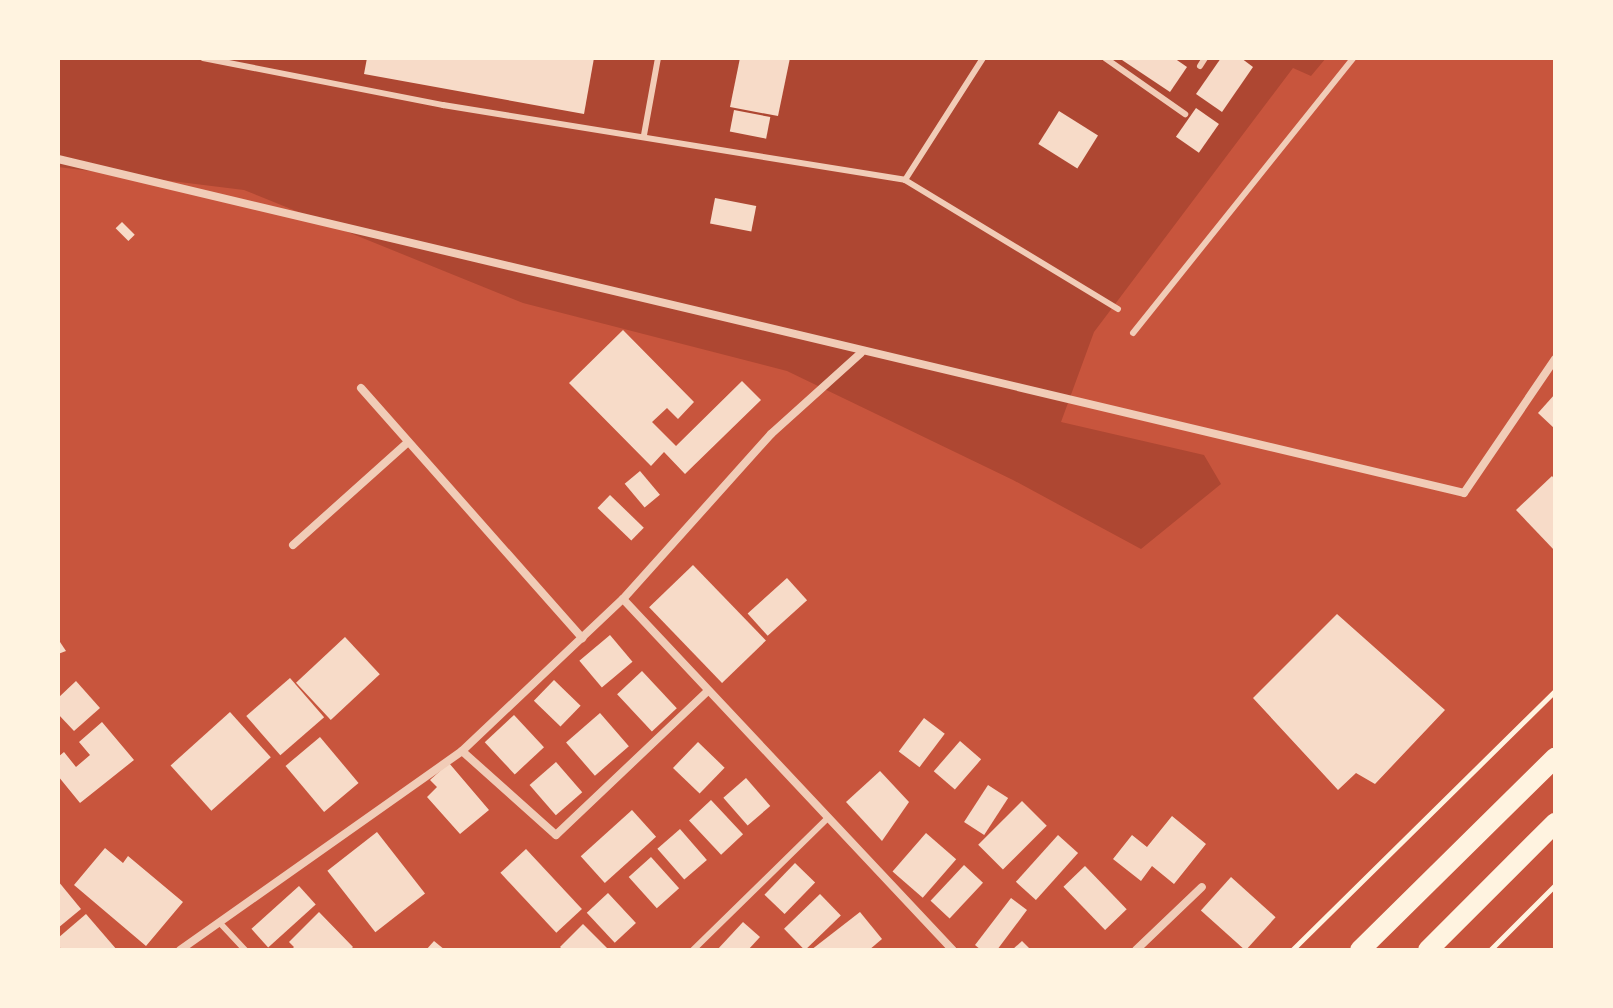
<!DOCTYPE html>
<style>
body{margin:0}
#map{position:relative;width:1613px;height:1008px;overflow:hidden;background:#c8553d;font-family:"PT Sans Narrow",sans-serif}
div>[style]{position:absolute}
.green>*{inset:0;background:#ae4732}
.building>*{inset:0;background:#f7dbc8;transform-origin:0 0}
.path>*{height:5px;margin:-2.5px;padding:0 2.5px;transform-origin:2.5px;border-radius:2.5px;background:#fff3e0}
.service>*{height:6px;margin:-3px;padding:0 3px;transform-origin:3px;border-radius:3px;background:#f1ccb7}
.minor>*{height:8px;margin:-4px;padding:0 4px;transform-origin:4px;border-radius:4px;background:#f1ccb7}
.primary>*{height:20px;margin:-10px;padding:0 10px;transform-origin:10px;border-radius:10px;background:#fff3e0}
span{translate:-50% -50%;white-space:nowrap;text-align:center;line-height:1.15;-webkit-text-stroke:6px #fff3e0;paint-order:stroke}
.frame{position:absolute;inset:0;border:60px solid #fff3e0;pointer-events:none}
</style>
<div id="map">
<div class="green">
<div style="clip-path:polygon(58px 58px,1326px 58px,1311px 76px,1293px 68px,1094px 332px,1061px 422px,1204px 455px,1221px 484px,1141px 549px,1013px 480px,787px 371px,523px 303px,244px 190px,58px 167px)"></div>
</div>
<div class="building">
<div style="clip-path:polygon(367px 58px,594px 58px,584px 114px,364px 74px)"></div>
<div style="clip-path:polygon(740px 58px,790px 58px,778px 116px,730px 107px)"></div>
<div style="clip-path:polygon(1119px 58px,1174px 58px,1187px 67px,1170px 92px)"></div>
<div style="clip-path:polygon(1221px 58px,1241px 58px,1253px 67px,1222px 112px,1196px 94px)"></div>
<div style="left:1196px;top:108px;width:28px;height:35px;rotate:35deg"></div>
<div style="left:734px;top:110px;width:37px;height:22px;rotate:11deg"></div>
<div style="left:1059px;top:111px;width:46px;height:39px;rotate:32deg"></div>
<div style="left:715px;top:198px;width:42px;height:26px;rotate:11deg"></div>
<div style="left:122px;top:222px;width:18px;height:9px;rotate:45deg"></div>
<div style="clip-path:polygon(623px 330px,694px 402px,678px 419px,667px 408px,652px 422px,676px 446px,742px 381px,761px 400px,685px 474px,664px 452px,651px 466px,569px 383px)"></div>
<div style="clip-path:polygon(1555px 394px,1555px 429px,1538px 413px)"></div>
<div style="left:640px;top:471px;width:31px;height:20px;rotate:50deg"></div>
<div style="clip-path:polygon(1552px 476px,1555px 480px,1555px 551px,1516px 510px)"></div>
<div style="left:610px;top:495px;width:47px;height:18px;rotate:44deg"></div>
<div style="left:693px;top:565px;width:105px;height:61px;rotate:46deg"></div>
<div style="left:787px;top:578px;width:30px;height:53px;rotate:48deg"></div>
<div style="clip-path:polygon(1337px 614px,1445px 710px,1375px 784px,1356px 773px,1338px 790px,1253px 698px)"></div>
<div style="left:610px;top:635px;width:35px;height:40px;rotate:50deg"></div>
<div style="left:345px;top:637px;width:51px;height:67px;rotate:47deg"></div>
<div style="clip-path:polygon(58px 639px,66px 651px,58px 654px)"></div>
<div style="left:642px;top:671px;width:51px;height:34px;rotate:47deg"></div>
<div style="left:290px;top:678px;width:52px;height:58px;rotate:49deg"></div>
<div style="left:554px;top:680px;width:37px;height:29px;rotate:44deg"></div>
<div style="clip-path:polygon(76px 681px,100px 708px,74px 731px,58px 714px,58px 698px)"></div>
<div style="left:230px;top:712px;width:61px;height:80px;rotate:48deg"></div>
<div style="left:600px;top:713px;width:44px;height:45px;rotate:49deg"></div>
<div style="left:514px;top:715px;width:44px;height:40px;rotate:47deg"></div>
<div style="left:924px;top:718px;width:26px;height:42px;rotate:37deg"></div>
<div style="clip-path:polygon(102px 722px,134px 760px,80px 803px,58px 776px,58px 757px,64px 752px,76px 767px,90px 755px,79px 742px)"></div>
<div style="left:320px;top:737px;width:60px;height:45px;rotate:50deg"></div>
<div style="left:960px;top:741px;width:28px;height:40px;rotate:41deg"></div>
<div style="left:698px;top:742px;width:37px;height:36px;rotate:44deg"></div>
<div style="left:556px;top:762px;width:40px;height:35px;rotate:49deg"></div>
<div style="clip-path:polygon(449px 763px,489px 810px,460px 834px,427px 797px,437px 787px,430px 780px)"></div>
<div style="clip-path:polygon(880px 771px,909px 802px,882px 841px,846px 802px)"></div>
<div style="left:746px;top:778px;width:37px;height:30px;rotate:49deg"></div>
<div style="left:988px;top:785px;width:24px;height:44px;rotate:33deg"></div>
<div style="left:711px;top:800px;width:47px;height:30px;rotate:47deg"></div>
<div style="left:1022px;top:801px;width:35px;height:62px;rotate:45deg"></div>
<div style="left:632px;top:810px;width:36px;height:69px;rotate:48deg"></div>
<div style="clip-path:polygon(1172px 816px,1206px 844px,1174px 884px,1152px 866px,1141px 881px,1113px 859px,1132px 835px,1147px 847px)"></div>
<div style="left:680px;top:829px;width:41px;height:30px;rotate:49deg"></div>
<div style="left:377px;top:832px;width:78px;height:63px;rotate:52deg"></div>
<div style="left:926px;top:833px;width:40px;height:51px;rotate:41deg"></div>
<div style="left:1058px;top:835px;width:27px;height:63px;rotate:42deg"></div>
<div style="clip-path:polygon(105px 848px,123px 863px,128px 856px,183px 902px,146px 946px,74px 885px)"></div>
<div style="left:526px;top:849px;width:82px;height:35px;rotate:47deg"></div>
<div style="left:651px;top:857px;width:42px;height:30px;rotate:48deg"></div>
<div style="left:795px;top:863px;width:28px;height:44px;rotate:44deg"></div>
<div style="left:964px;top:865px;width:26px;height:49px;rotate:43deg"></div>
<div style="left:1085px;top:866px;width:60px;height:30px;rotate:46deg"></div>
<div style="left:1231px;top:877px;width:60px;height:45px;rotate:42deg"></div>
<div style="clip-path:polygon(58px 881px,81px 909px,58px 928px)"></div>
<div style="left:299px;top:886px;width:25px;height:64px;rotate:48deg"></div>
<div style="left:608px;top:893px;width:41px;height:29px;rotate:47deg"></div>
<div style="left:820px;top:894px;width:30px;height:50px;rotate:46deg"></div>
<div style="clip-path:polygon(1011px 898px,1027px 910px,997px 950px,981px 950px,975px 945px)"></div>
<div style="clip-path:polygon(319px 912px,353px 947px,350px 950px,291px 950px,294px 947px,289px 942px)"></div>
<div style="clip-path:polygon(860px 912px,882px 939px,869px 950px,811px 950px)"></div>
<div style="clip-path:polygon(86px 914px,117px 950px,62px 950px,58px 945px,58px 938px)"></div>
<div style="clip-path:polygon(743px 922px,760px 937px,748px 950px,717px 950px)"></div>
<div style="clip-path:polygon(583px 924px,609px 950px,563px 950px,560px 947px)"></div>
<div style="clip-path:polygon(434px 941px,445px 950px,426px 950px)"></div>
<div style="clip-path:polygon(1022px 941px,1031px 950px,1012px 950px)"></div>
</div>
<div class="path">
<div style="left:1292px;top:950px;width:369px;rotate:-44.6deg"></div>
<div style="left:1490px;top:950px;width:92px;rotate:-45deg"></div>
</div>
<div class="service">
<div style="left:203px;top:58px;width:245px;rotate:11.1deg"></div>
<div style="left:443px;top:105px;width:468px;rotate:9.2deg"></div>
<div style="left:905px;top:180px;width:249px;rotate:31.2deg"></div>
<div style="left:1105px;top:58px;width:98px;rotate:35deg"></div>
<div style="left:1200px;top:66px;width:9px;rotate:-58deg"></div>
<div style="left:644px;top:135px;width:78px;rotate:-79.7deg"></div>
<div style="left:905px;top:180px;width:145px;rotate:-57.4deg"></div>
<div style="left:1133px;top:333px;width:352px;rotate:-51.3deg"></div>
<div style="left:219px;top:922px;width:38px;rotate:47deg"></div>
<div style="left:693px;top:950px;width:189px;rotate:-44.4deg"></div>
</div>
<div class="minor">
<div style="left:58px;top:159px;width:1445px;rotate:13.36deg"></div>
<div style="left:1464px;top:493px;width:162px;rotate:-55.8deg"></div>
<div style="left:361px;top:388px;width:334px;rotate:48.5deg"></div>
<div style="left:293px;top:545px;width:154px;rotate:-41.8deg"></div>
<div style="left:623px;top:599px;width:482px;rotate:46.8deg"></div>
<div style="left:462px;top:751px;width:126px;rotate:41.8deg"></div>
<div style="left:556px;top:835px;width:209px;rotate:-43.5deg"></div>
<div style="left:180px;top:950px;width:345px;rotate:-35.2deg"></div>
<div style="left:462px;top:751px;width:221px;rotate:-43.4deg"></div>
<div style="left:623px;top:599px;width:222px;rotate:-48.1deg"></div>
<div style="left:771px;top:434px;width:121px;rotate:-42deg"></div>
<div style="left:1136px;top:950px;width:91px;rotate:-43.7deg"></div>
</div>
<div class="primary">
<div style="left:1360px;top:950px;width:274px;rotate:-44.6deg"></div>
<div style="left:1428px;top:950px;width:180px;rotate:-45deg"></div>
</div>
<div class="frame"></div>
</div>
